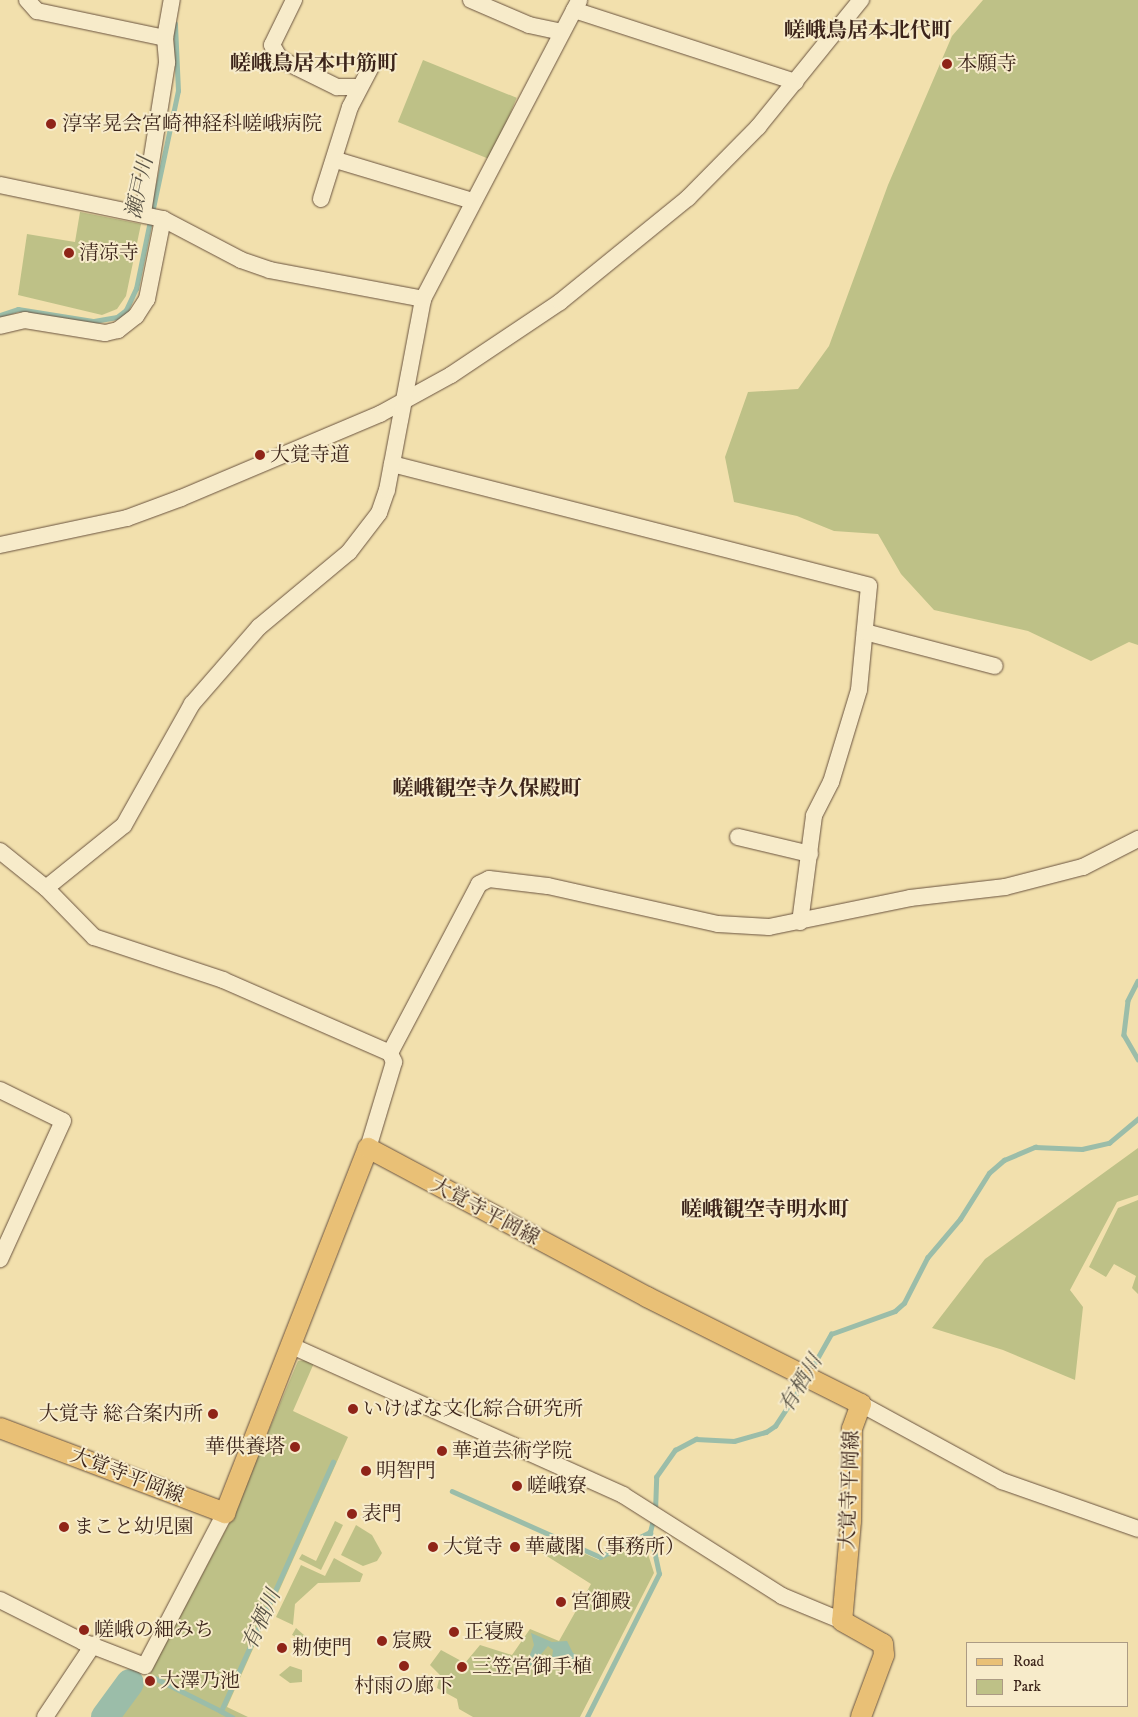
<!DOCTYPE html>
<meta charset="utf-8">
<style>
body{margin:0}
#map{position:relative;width:1138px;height:1717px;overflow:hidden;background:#f2e0ad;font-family:"IM FELL DW Pica","Noto Serif JP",serif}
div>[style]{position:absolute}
.green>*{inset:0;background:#bec187;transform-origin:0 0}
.water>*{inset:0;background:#9bbda9}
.stream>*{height:4.5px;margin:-2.25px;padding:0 2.25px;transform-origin:2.25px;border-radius:2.25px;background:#9bbda9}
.river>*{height:28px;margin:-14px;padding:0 14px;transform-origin:14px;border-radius:14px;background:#9bbda9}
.roads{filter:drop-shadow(0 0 1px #6a533f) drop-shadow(0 0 1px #6a533f)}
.minor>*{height:16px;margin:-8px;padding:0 8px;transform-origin:8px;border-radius:8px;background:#f7ebca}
.major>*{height:20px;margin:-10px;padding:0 10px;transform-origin:10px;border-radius:10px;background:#e9c076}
.dots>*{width:14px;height:14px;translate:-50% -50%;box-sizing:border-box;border:2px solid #f7ebca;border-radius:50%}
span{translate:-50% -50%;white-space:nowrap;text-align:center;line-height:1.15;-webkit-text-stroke:4px #f7ebca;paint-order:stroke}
.poi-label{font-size:20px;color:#3c241a}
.left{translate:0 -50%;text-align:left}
.right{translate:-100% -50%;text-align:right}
.street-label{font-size:20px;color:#3c241a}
.neighbourhood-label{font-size:21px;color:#3c241a;font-weight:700}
.water-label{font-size:21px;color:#585245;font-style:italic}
.legend{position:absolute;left:966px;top:1642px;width:162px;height:65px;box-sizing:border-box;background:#f7ebca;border:1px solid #ac9b84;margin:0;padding:6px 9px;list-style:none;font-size:15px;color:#3c241a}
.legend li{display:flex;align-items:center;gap:10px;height:25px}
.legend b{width:25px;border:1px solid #ac9b84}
</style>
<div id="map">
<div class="green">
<div style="clip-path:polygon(983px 0,1138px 0,1138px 645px,1129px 642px,1091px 661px,1028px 631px,934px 610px,901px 574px,878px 534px,834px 531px,797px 516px,734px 502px,725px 457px,748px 392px,798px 389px,829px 346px,888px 185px,952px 36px)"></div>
<div style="left:423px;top:60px;width:101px;height:67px;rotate:22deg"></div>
<div style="clip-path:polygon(80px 212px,141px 224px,126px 296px,117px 309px,102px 315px,18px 295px,27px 234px,75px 242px)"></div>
<div style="clip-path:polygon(1138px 1148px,1138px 1195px,1117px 1202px,1070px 1290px,1083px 1307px,1075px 1380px,1003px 1350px,932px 1328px,985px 1259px)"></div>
<div style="clip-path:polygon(1138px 1200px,1138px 1294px,1132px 1288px,1136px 1276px,1114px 1264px,1106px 1277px,1089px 1267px,1118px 1208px)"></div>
<div style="clip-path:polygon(306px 1360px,314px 1363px,293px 1411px,348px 1437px,227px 1707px,248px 1717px,109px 1717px,149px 1675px,231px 1520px,298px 1361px)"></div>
<div style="clip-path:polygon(335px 1521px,343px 1525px,321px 1570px,299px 1559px,302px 1554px,316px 1561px)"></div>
<div style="clip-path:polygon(356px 1525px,372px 1535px,382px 1553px,377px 1561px,363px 1566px,341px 1555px)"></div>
<div style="clip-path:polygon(549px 1538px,599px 1560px,643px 1538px,654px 1573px,580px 1717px,473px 1717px,459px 1709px,457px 1699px,437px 1688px,440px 1675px,430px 1665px,441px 1650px,465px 1663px,480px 1645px,512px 1655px,530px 1629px,559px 1641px,591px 1584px,542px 1553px)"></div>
<div style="clip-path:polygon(334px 1558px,363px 1574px,360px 1582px,318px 1583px,295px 1604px,293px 1625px,276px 1617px,301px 1565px,325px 1576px)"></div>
<div style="clip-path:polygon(296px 1628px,313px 1643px,311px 1654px,298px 1649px,302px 1640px,292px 1635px)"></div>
<div style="clip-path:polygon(290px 1666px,302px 1670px,302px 1682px,290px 1683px,279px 1675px)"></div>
</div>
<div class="water">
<div style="clip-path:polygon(531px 1633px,552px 1642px,567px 1641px,573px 1653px,592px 1663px,590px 1671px,580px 1673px,569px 1664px,556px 1669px,551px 1665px,553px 1650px,548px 1646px,531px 1666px,527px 1662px,534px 1645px)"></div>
</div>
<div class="stream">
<div style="left:152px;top:213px;width:125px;rotate:-78deg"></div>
<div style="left:178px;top:91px;width:67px;rotate:-92.6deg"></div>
<div style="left:0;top:315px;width:19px;rotate:-18deg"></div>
<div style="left:18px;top:309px;width:77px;rotate:9deg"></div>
<div style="left:94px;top:321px;width:23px;rotate:-10deg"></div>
<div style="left:117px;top:317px;width:11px;rotate:-38deg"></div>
<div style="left:126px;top:310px;width:23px;rotate:-65deg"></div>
<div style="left:136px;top:289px;width:69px;rotate:-78.4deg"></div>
<div style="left:1138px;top:981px;width:22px;rotate:117deg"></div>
<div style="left:1128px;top:1001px;width:34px;rotate:97deg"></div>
<div style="left:1124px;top:1035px;width:28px;rotate:60deg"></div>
<div style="left:809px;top:1373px;width:45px;rotate:-60.6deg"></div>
<div style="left:831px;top:1334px;width:68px;rotate:-19.8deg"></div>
<div style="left:895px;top:1311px;width:12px;rotate:-42deg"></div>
<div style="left:904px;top:1303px;width:51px;rotate:-62.9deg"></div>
<div style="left:927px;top:1258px;width:51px;rotate:-49.8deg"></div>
<div style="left:960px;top:1219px;width:54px;rotate:-57.8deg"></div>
<div style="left:989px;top:1173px;width:20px;rotate:-41deg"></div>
<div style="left:1004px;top:1160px;width:34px;rotate:-23deg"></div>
<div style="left:1035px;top:1147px;width:47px;rotate:2.4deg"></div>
<div style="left:1082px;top:1149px;width:28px;rotate:-13deg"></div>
<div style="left:1109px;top:1143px;width:38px;rotate:-40deg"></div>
<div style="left:452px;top:1491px;width:162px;rotate:24deg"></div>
<div style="left:600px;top:1557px;width:56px;rotate:-26.6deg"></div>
<div style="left:650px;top:1532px;width:12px;rotate:-76deg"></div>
<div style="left:655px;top:1512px;width:35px;rotate:-88deg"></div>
<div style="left:656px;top:1477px;width:33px;rotate:-55deg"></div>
<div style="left:675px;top:1450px;width:24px;rotate:-28deg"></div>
<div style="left:696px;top:1439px;width:38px;rotate:3deg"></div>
<div style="left:734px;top:1441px;width:33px;rotate:-16deg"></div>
<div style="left:766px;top:1432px;width:11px;rotate:-34deg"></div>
<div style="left:775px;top:1426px;width:53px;rotate:-56.6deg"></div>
<div style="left:155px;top:1678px;width:74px;rotate:26.6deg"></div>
<div style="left:221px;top:1711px;width:273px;rotate:-65.8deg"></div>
<div style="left:221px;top:1711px;width:13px;rotate:29deg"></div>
<div style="left:587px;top:1717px;width:160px;rotate:-63.3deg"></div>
<div style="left:659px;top:1574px;width:43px;rotate:-102.1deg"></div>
</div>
<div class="river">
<div style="left:105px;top:1717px;width:42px;rotate:-53.7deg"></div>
</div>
<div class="roads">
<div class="minor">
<div style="left:27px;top:0;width:15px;rotate:48deg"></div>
<div style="left:37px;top:11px;width:131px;rotate:11.9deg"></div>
<div style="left:165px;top:38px;width:25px;rotate:85deg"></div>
<div style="left:167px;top:63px;width:152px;rotate:99.1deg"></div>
<div style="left:294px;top:0;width:50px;rotate:116.1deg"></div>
<div style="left:272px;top:45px;width:16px;rotate:60deg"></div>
<div style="left:280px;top:59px;width:64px;rotate:26.2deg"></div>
<div style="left:337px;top:87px;width:21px"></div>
<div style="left:471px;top:0;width:63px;rotate:23.3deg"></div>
<div style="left:529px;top:25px;width:33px;rotate:12deg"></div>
<div style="left:574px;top:10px;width:233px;rotate:18deg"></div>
<div style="left:165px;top:38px;width:39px;rotate:-80deg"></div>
<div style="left:336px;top:160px;width:143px;rotate:16.7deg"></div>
<div style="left:0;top:185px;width:167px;rotate:11.8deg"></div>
<div style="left:163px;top:219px;width:82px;rotate:101.3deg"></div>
<div style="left:147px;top:299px;width:20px;rotate:123deg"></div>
<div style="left:136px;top:316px;width:23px;rotate:142deg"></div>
<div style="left:118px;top:330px;width:13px;rotate:167deg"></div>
<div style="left:105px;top:333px;width:81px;rotate:-170.8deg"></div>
<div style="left:25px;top:320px;width:26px;rotate:167deg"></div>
<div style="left:321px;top:199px;width:96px;rotate:-72.5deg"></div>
<div style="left:350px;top:107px;width:50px;rotate:-62.4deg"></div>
<div style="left:163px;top:219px;width:88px;rotate:27.7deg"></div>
<div style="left:241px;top:260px;width:31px;rotate:19deg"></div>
<div style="left:270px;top:270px;width:156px;rotate:10.7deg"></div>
<div style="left:392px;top:464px;width:492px;rotate:14.3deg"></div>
<div style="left:869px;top:586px;width:104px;rotate:95.5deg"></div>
<div style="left:859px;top:690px;width:96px;rotate:106.9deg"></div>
<div style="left:831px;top:782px;width:38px;rotate:117deg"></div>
<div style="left:814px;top:816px;width:107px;rotate:97.5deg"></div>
<div style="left:0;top:545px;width:130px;rotate:-12deg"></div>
<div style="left:127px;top:518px;width:58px;rotate:-20.3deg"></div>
<div style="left:181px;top:498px;width:216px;rotate:-22.9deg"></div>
<div style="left:380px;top:414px;width:81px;rotate:-28.8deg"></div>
<div style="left:451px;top:375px;width:131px;rotate:-33.8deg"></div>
<div style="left:560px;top:302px;width:165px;rotate:-39.1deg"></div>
<div style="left:688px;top:198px;width:100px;rotate:-45.4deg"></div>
<div style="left:758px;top:127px;width:164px;rotate:-51deg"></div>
<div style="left:865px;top:632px;width:134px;rotate:14.7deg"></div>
<div style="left:738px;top:837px;width:74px;rotate:13.3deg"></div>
<div style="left:0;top:851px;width:59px;rotate:38.8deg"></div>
<div style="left:46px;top:888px;width:69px;rotate:45.6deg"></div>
<div style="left:94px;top:937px;width:136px;rotate:18.4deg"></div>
<div style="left:223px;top:980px;width:182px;rotate:23.6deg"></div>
<div style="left:390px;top:1053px;width:10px;rotate:66deg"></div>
<div style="left:394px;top:1062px;width:90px;rotate:106.8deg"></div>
<div style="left:46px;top:888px;width:100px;rotate:-38.9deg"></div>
<div style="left:124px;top:825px;width:139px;rotate:-60.7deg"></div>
<div style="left:192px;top:704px;width:102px;rotate:-49deg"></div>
<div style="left:259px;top:627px;width:117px;rotate:-39.8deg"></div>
<div style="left:349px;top:552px;width:49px;rotate:-52.4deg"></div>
<div style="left:379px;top:513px;width:24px;rotate:-71deg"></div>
<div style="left:387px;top:490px;width:194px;rotate:-79.3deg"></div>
<div style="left:423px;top:299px;width:337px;rotate:-62.4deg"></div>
<div style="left:390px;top:1053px;width:191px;rotate:-62.2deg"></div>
<div style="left:479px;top:884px;width:11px;rotate:-27deg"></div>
<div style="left:489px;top:879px;width:59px;rotate:6.8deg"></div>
<div style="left:548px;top:886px;width:174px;rotate:12.6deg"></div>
<div style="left:718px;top:924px;width:51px;rotate:3.4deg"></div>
<div style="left:769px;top:927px;width:144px;rotate:-11.6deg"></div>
<div style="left:910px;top:898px;width:96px;rotate:-6.6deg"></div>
<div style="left:1005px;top:887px;width:81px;rotate:-14.4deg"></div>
<div style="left:1083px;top:867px;width:62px;rotate:-27deg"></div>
<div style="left:0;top:1090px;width:70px;rotate:26.2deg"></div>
<div style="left:63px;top:1121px;width:152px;rotate:114.5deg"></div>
<div style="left:292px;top:1346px;width:363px;rotate:24.2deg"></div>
<div style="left:623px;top:1495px;width:188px;rotate:32.4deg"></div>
<div style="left:782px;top:1596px;width:65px;rotate:22.6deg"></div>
<div style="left:861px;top:1404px;width:161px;rotate:28.6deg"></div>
<div style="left:1002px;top:1481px;width:144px;rotate:19.4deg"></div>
<div style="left:0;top:1600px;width:93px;rotate:26.8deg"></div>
<div style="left:83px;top:1642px;width:66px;rotate:21.2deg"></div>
<div style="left:145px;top:1666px;width:173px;rotate:-62.4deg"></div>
<div style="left:45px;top:1717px;width:87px;rotate:-56.3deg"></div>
</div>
<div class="major">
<div style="left:0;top:1428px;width:241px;rotate:20.7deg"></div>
<div style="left:225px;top:1513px;width:392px;rotate:-68.6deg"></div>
<div style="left:368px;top:1148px;width:316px;rotate:28.1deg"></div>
<div style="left:647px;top:1297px;width:239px;rotate:26.6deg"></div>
<div style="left:861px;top:1404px;width:27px;rotate:110deg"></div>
<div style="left:852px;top:1429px;width:92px;rotate:90.6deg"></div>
<div style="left:851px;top:1521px;width:100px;rotate:95.1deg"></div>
<div style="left:842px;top:1621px;width:47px;rotate:29.3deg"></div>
<div style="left:883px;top:1644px;width:11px;rotate:85deg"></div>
<div style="left:884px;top:1655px;width:66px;rotate:110.4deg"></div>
</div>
</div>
<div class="dots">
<div style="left:947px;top:64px;background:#8f2418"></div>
<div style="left:51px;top:124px;background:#8f2418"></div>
<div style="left:69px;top:253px;background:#8f2418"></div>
<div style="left:260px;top:455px;background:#8f2418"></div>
<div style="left:353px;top:1409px;background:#8f2418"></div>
<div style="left:213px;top:1414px;background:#8f2418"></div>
<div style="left:295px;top:1447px;background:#8f2418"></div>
<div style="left:442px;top:1451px;background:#8f2418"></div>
<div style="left:366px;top:1471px;background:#8f2418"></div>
<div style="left:517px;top:1486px;background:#8f2418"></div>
<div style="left:352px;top:1514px;background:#8f2418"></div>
<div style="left:64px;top:1527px;background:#8f2418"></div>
<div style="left:433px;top:1547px;background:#8f2418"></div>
<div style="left:515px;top:1547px;background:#8f2418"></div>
<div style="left:561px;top:1602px;background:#8f2418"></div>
<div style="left:84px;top:1630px;background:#8f2418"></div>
<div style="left:454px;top:1632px;background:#8f2418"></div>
<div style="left:382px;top:1641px;background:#8f2418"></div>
<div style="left:282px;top:1648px;background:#8f2418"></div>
<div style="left:404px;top:1666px;background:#8f2418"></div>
<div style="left:462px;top:1667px;background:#8f2418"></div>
<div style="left:150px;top:1681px;background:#8f2418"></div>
</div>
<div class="poi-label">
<span class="left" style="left:957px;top:64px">本願寺</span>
<span class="left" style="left:62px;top:124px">淳宰晃会宮崎神経科嵯峨病院</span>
<span class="left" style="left:79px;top:253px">清凉寺</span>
<span class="left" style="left:270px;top:455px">大覚寺道</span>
<span class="left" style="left:363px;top:1409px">いけばな文化綜合研究所</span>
<span class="right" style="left:203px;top:1414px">大覚寺 総合案内所</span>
<span class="right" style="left:285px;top:1447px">華供養塔</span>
<span class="left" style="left:452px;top:1451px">華道芸術学院</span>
<span class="left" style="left:376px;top:1471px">明智門</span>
<span class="left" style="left:527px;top:1486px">嵯峨寮</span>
<span class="left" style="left:362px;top:1514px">表門</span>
<span class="left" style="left:74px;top:1527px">まこと幼児園</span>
<span class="left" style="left:443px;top:1547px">大覚寺</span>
<span class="left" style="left:525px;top:1547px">華蔵閣（事務所）</span>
<span class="left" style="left:571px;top:1602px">宮御殿</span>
<span class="left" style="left:94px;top:1630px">嵯峨の細みち</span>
<span class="left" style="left:464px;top:1632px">正寝殿</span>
<span class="left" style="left:392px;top:1641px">宸殿</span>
<span class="left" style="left:292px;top:1648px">勅使門</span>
<span class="left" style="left:472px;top:1667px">三笠宮御手植</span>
<span class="left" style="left:160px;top:1681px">大澤乃池</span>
<span style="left:404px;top:1686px">村雨の廊下</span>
</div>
<div class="street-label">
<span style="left:485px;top:1212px;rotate:28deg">大覚寺平岡線</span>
<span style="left:127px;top:1476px;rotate:21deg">大覚寺平岡線</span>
<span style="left:850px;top:1490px;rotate:-88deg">大覚寺平岡線</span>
</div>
<div class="neighbourhood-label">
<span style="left:868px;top:31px">嵯峨鳥居本北代町</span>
<span style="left:314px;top:64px">嵯峨鳥居本中筋町</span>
<span style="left:487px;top:789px">嵯峨観空寺久保殿町</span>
<span style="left:765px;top:1210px">嵯峨観空寺明水町</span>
</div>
<div class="water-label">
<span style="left:140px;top:188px;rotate:-78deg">瀬戸川</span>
<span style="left:801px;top:1384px;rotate:-59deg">有栖川</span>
<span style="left:262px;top:1620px;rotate:-66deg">有栖川</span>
</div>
<ul class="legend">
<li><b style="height:6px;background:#e9c076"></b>Road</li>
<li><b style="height:14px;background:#bec187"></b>Park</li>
</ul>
</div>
